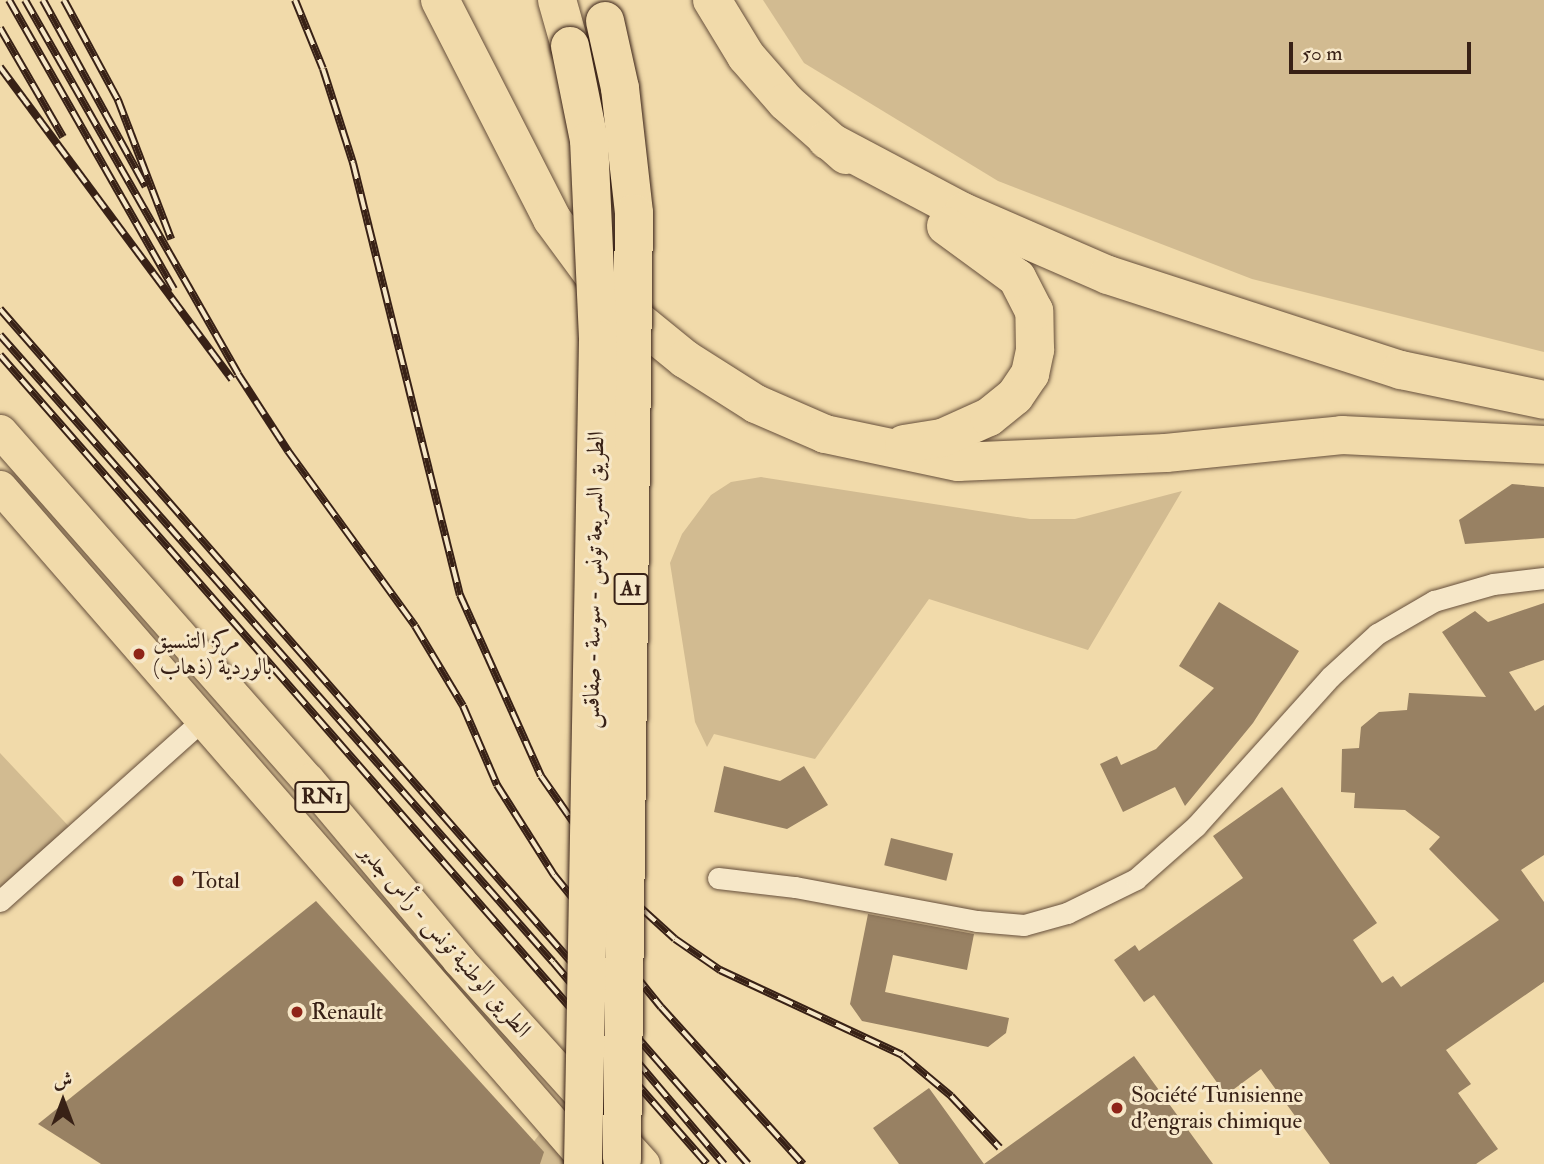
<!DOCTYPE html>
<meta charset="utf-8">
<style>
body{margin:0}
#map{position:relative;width:1544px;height:1164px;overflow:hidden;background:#f1daaa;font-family:"IM FELL Double Pica",Amiri,serif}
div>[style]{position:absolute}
.green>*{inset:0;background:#d2bb91}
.building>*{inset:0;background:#988163;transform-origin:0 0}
.roads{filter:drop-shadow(0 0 2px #664f3b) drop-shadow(0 0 2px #664f3b)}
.street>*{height:21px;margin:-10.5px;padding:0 10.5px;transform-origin:10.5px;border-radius:10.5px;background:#f6e7c8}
.primary>*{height:33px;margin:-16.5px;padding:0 16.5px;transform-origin:16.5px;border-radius:16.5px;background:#f1daaa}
.highway>*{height:38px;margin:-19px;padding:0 19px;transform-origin:19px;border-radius:19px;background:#f1daaa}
.rail>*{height:8px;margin-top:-4px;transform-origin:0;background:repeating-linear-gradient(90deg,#f6e7c8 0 16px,#382116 0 32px);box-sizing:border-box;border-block:2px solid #382116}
.bridges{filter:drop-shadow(0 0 2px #382116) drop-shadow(0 0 2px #382116)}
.highway-bridge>*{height:38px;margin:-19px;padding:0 19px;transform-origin:19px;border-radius:19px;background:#f1daaa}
.dots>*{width:19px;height:19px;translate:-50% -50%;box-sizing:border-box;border:4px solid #f6e7c8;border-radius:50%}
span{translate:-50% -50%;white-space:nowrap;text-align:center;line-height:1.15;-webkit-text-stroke:6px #f6e7c8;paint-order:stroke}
.shield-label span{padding:2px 5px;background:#f6e7c8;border:2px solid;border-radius:5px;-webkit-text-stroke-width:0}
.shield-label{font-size:21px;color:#382116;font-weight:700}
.street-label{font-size:23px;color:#382116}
.poi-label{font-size:23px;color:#382116}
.left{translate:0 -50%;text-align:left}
.north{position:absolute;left:28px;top:1066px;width:70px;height:70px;-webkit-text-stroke:5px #f6e7c8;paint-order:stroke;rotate:0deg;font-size:19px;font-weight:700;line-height:28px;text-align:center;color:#382116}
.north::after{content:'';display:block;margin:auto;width:24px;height:32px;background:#382116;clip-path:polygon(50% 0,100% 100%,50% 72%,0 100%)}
.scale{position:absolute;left:1289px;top:42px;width:182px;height:32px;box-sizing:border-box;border:4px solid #382116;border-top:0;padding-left:9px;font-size:21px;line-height:24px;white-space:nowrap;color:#382116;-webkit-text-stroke:5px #f6e7c8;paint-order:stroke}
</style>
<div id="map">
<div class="green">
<div style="clip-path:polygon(763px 0,1544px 0,1544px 352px,1252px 279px,998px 181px,804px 63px)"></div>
<div style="clip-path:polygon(761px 477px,1030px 519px,1075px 519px,1182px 491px,1088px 650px,929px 599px,815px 759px,714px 734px,707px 747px,695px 722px,670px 563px,682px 534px,711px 495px,731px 482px)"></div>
<div style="clip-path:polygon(0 753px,76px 834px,0 904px)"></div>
<div style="clip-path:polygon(544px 1128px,577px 1164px,517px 1164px)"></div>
</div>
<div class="building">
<div style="clip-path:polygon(1512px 484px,1544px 487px,1544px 538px,1465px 544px,1459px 520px)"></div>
<div style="clip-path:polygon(1219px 602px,1299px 651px,1253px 723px,1185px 806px,1175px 787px,1123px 812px,1100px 764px,1117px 756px,1121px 765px,1156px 749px,1214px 688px,1179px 666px)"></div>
<div style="clip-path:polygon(1544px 603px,1544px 660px,1509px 672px,1535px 711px,1544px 705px,1544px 855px,1521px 870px,1544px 902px,1544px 982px,1446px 1050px,1471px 1084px,1458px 1093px,1498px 1149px,1476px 1164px,1330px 1164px,1261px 1069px,1226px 1095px,1154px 995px,1144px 1002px,1114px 960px,1135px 945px,1139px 951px,1243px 878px,1213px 836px,1282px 787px,1377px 923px,1353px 940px,1382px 983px,1393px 976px,1401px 987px,1499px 920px,1429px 849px,1440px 837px,1405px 810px,1354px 808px,1355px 793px,1341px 792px,1342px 749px,1359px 748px,1361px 727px,1379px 712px,1407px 710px,1409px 693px,1486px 697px,1442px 632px,1475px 611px,1488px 622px)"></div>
<div style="clip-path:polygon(724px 766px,780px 781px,804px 766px,828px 805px,787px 829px,714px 812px)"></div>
<div style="left:891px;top:838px;width:64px;height:28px;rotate:14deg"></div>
<div style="clip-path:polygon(316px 901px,544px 1152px,540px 1164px,101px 1164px,38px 1124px)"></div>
<div style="clip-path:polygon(868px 914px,974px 934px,967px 970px,893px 955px,885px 992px,1009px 1018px,1006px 1033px,988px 1047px,862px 1021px,850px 1004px)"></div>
<div style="clip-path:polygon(1134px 1056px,1213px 1164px,899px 1164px,873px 1128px,929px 1088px,984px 1164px)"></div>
</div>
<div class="roads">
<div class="street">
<div style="left:718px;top:878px;width:78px;rotate:6.7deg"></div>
<div style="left:795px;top:887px;width:185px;rotate:10.6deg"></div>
<div style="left:977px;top:921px;width:47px;rotate:4.9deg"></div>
<div style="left:1024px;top:925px;width:45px;rotate:-15.6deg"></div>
<div style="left:1067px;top:913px;width:77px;rotate:-26.2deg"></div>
<div style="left:1136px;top:879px;width:80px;rotate:-41.5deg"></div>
<div style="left:1196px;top:826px;width:200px;rotate:-48deg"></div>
<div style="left:1330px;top:677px;width:64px;rotate:-42.5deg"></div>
<div style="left:1377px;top:634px;width:66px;rotate:-30.1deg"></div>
<div style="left:1434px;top:601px;width:61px;rotate:-16.1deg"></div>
<div style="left:1493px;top:584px;width:51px;rotate:-6.7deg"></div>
<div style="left:0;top:901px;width:275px;rotate:-41.8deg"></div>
</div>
<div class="primary">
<div style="left:0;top:431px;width:465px;rotate:48.6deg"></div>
<div style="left:308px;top:780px;width:234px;rotate:50deg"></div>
<div style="left:458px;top:959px;width:276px;rotate:47.9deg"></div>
<div style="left:0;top:487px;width:897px;rotate:48.98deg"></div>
</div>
<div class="highway">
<div style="left:440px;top:0;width:246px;rotate:62.9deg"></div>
<div style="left:552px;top:219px;width:98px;rotate:53.7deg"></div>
<div style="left:610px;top:298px;width:97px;rotate:39.1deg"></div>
<div style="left:685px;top:359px;width:84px;rotate:32.4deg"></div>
<div style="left:756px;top:404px;width:75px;rotate:23.5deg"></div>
<div style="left:825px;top:434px;width:136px;rotate:11.9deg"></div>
<div style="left:958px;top:462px;width:208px;rotate:-2.5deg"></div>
<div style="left:1166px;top:453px;width:177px;rotate:-5.8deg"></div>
<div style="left:1342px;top:435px;width:202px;rotate:2.8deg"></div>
<div style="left:557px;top:0;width:48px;rotate:74.2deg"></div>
<div style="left:712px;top:0;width:66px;rotate:58.7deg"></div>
<div style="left:746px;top:56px;width:61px;rotate:49deg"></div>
<div style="left:786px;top:102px;width:80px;rotate:41.5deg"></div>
<div style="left:827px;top:140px;width:154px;rotate:27.9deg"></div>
<div style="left:963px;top:212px;width:158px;rotate:23.5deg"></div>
<div style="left:1108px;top:275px;width:308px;rotate:18deg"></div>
<div style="left:1401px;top:370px;width:146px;rotate:11.8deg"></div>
<div style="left:904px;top:444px;width:38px;rotate:-9deg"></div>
<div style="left:942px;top:438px;width:51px;rotate:-24.1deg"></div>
<div style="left:989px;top:417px;width:33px;rotate:-39deg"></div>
<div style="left:1015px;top:396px;width:27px;rotate:-56deg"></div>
<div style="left:1030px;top:374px;width:25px;rotate:-78deg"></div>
<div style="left:1035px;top:350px;width:39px;rotate:-91deg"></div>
<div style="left:1034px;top:311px;width:37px;rotate:-117deg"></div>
<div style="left:1017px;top:278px;width:88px;rotate:-143.8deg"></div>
</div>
</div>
<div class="rail">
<div style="left:9px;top:0;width:333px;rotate:60.3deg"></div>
<div style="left:25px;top:0;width:430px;rotate:60.3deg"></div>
<div style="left:238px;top:374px;width:92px;rotate:57deg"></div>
<div style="left:288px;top:451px;width:216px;rotate:54deg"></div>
<div style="left:415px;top:626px;width:93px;rotate:59deg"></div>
<div style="left:463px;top:706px;width:86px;rotate:66.7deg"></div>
<div style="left:497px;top:785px;width:107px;rotate:57.7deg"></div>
<div style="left:554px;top:875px;width:170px;rotate:51deg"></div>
<div style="left:661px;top:1007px;width:212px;rotate:47.9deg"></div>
<div style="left:43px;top:0;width:213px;rotate:61.2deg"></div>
<div style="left:64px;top:0;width:114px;rotate:61.6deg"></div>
<div style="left:118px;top:100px;width:149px;rotate:69.1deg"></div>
<div style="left:295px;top:0;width:74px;rotate:67.9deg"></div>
<div style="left:323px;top:69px;width:99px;rotate:72.3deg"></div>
<div style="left:353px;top:163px;width:445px;rotate:76.1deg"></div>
<div style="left:460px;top:595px;width:198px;rotate:65.9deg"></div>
<div style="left:541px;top:776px;width:138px;rotate:55deg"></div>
<div style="left:620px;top:889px;width:74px;rotate:42.3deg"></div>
<div style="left:675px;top:939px;width:55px;rotate:34.6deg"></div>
<div style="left:720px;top:970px;width:201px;rotate:25deg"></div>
<div style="left:902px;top:1055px;width:64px;rotate:39.9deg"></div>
<div style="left:951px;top:1096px;width:71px;rotate:46.7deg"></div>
<div style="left:0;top:28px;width:126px;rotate:60deg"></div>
<div style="left:0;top:67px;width:389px;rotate:53.4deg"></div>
<div style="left:0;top:309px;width:1136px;rotate:48.82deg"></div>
<div style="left:0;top:335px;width:836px;rotate:48.59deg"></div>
<div style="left:553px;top:962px;width:265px;rotate:49.8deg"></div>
<div style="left:0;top:355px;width:1074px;rotate:48.85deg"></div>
</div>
<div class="bridges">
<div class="highway-bridge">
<div style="left:605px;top:21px;width:69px;rotate:77.4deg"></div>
<div style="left:620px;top:88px;width:126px;rotate:83.6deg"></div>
<div style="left:634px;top:213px;width:946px;rotate:90.73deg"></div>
<div style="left:570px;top:46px;width:96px;rotate:78.6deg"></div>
<div style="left:589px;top:140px;width:200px;rotate:87.4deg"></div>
<div style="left:598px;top:340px;width:824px;rotate:91.04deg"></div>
</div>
</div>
<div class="dots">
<div style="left:139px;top:654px;background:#8f2418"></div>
<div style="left:178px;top:881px;background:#8f2418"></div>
<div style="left:297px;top:1012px;background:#8f2418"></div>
<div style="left:1117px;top:1108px;background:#8f2418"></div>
</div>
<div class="shield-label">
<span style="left:631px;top:589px">A1</span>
<span style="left:322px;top:797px">RN1</span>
</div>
<div class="street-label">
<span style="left:594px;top:580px;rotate:-89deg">الطريق السريعة تونس - سوسة - صفاقس</span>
<span style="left:445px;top:941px;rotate:49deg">الطريق الوطنية تونس - رأس جدير</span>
</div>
<div class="poi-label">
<span class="left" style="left:153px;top:654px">مركز التنسيق<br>بالوردية (ذهاب)</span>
<span class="left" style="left:192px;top:881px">Total</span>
<span class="left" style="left:311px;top:1012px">Renault</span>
<span class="left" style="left:1131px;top:1108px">Société Tunisienne<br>d'engrais chimique</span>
</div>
<div class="north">ش</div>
<div class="scale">50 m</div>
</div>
